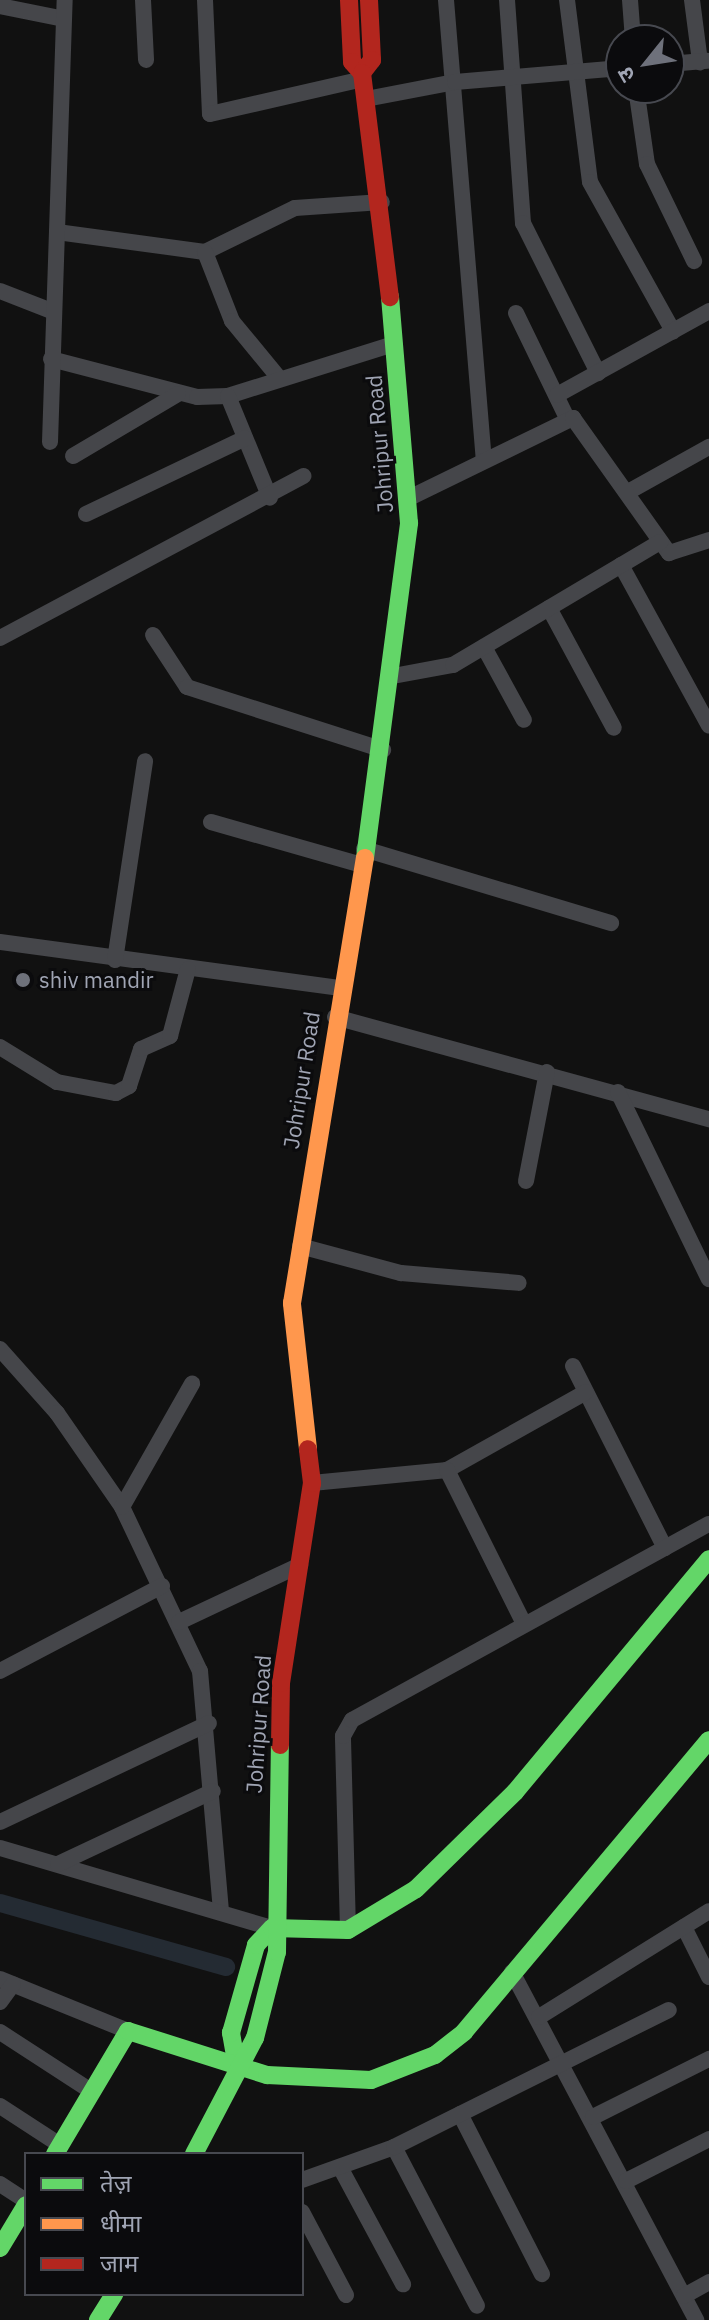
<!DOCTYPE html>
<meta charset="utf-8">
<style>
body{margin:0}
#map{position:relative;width:709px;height:2320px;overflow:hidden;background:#111;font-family:"IBM Plex Sans","Noto Sans Devanagari",sans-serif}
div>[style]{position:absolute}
.canal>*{height:18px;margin:-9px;padding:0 9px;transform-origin:9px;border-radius:9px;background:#242b33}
.street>*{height:16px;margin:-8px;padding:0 8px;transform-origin:8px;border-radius:8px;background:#45464a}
.fast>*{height:18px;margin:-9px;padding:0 9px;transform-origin:9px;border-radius:9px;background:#63d668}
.slow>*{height:18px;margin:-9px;padding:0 9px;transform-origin:9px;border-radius:9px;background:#ff974d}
.jam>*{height:18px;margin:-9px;padding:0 9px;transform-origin:9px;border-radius:9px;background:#b3261e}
.dots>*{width:22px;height:22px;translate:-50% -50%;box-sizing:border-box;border:4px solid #0b0b0d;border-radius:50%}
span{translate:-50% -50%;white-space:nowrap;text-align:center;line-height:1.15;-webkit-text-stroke:6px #0b0b0d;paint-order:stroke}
.street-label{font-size:22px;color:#a0a5b4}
.poi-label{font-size:22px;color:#a0a5b4}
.left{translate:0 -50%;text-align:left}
.legend{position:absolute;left:24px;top:2152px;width:280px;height:144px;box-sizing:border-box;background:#0b0b0d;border:2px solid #474950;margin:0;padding:10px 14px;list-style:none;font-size:24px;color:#a0a5b4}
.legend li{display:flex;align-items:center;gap:16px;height:40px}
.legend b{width:40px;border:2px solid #474950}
.north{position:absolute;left:605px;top:24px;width:80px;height:80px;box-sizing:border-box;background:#0b0b0d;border:2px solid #474950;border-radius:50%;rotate:240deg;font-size:22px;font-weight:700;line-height:32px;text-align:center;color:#a0a5b4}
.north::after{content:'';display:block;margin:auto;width:28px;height:36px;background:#6e717b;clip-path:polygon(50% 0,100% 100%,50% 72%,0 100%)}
</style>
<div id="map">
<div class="canal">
<div style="left:0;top:1903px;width:235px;rotate:15.8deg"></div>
</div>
<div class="street">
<div style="left:143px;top:0;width:60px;rotate:87.1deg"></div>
<div style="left:205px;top:0;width:114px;rotate:87.5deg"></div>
<div style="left:210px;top:114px;width:157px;rotate:-12.9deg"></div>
<div style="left:446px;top:0;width:461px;rotate:85.3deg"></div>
<div style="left:507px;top:0;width:224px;rotate:85.9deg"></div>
<div style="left:523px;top:223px;width:168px;rotate:63.4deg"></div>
<div style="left:567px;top:0;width:183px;rotate:82.8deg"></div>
<div style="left:590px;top:182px;width:171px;rotate:60.9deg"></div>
<div style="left:630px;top:0;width:40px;rotate:85.7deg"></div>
<div style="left:692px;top:0;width:63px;rotate:82.6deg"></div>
<div style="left:0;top:6px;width:65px;rotate:11.5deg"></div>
<div style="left:669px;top:64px;width:38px;rotate:-5deg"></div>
<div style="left:636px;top:88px;width:77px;rotate:81.8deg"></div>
<div style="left:647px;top:164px;width:108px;rotate:64.1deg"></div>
<div style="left:366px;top:99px;width:91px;rotate:-10.8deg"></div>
<div style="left:455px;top:82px;width:167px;rotate:-4.8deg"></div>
<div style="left:57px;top:232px;width:149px;rotate:7.7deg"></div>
<div style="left:205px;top:252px;width:100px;rotate:-26.1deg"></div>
<div style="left:295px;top:208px;width:87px;rotate:-3.9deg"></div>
<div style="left:205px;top:252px;width:74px;rotate:68.6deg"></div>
<div style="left:232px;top:321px;width:74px;rotate:50.5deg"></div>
<div style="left:0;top:291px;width:58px;rotate:21.3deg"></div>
<div style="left:516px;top:313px;width:117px;rotate:64.1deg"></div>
<div style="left:51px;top:359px;width:151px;rotate:14.6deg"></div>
<div style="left:197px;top:397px;width:31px;rotate:-2deg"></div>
<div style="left:228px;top:396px;width:174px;rotate:-17.4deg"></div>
<div style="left:557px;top:395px;width:174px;rotate:-28.9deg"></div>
<div style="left:228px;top:396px;width:110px;rotate:67.6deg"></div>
<div style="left:50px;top:442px;width:442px;rotate:-88.1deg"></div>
<div style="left:73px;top:456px;width:122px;rotate:-30.6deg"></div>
<div style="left:628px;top:492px;width:93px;rotate:-29.1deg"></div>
<div style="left:407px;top:499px;width:185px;rotate:-26deg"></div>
<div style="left:573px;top:418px;width:166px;rotate:54.6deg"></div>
<div style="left:669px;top:553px;width:42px;rotate:-18deg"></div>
<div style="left:86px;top:514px;width:176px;rotate:-25.5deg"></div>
<div style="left:621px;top:565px;width:183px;rotate:61.3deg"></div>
<div style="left:549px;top:608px;width:136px;rotate:61.6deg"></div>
<div style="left:153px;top:635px;width:62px;rotate:56.8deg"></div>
<div style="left:187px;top:687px;width:206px;rotate:17.8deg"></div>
<div style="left:0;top:638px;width:344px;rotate:-28.1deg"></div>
<div style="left:484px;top:647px;width:83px;rotate:61.3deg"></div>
<div style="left:393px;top:676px;width:61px;rotate:-10.4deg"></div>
<div style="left:453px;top:665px;width:241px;rotate:-30.7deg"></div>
<div style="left:211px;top:822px;width:157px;rotate:15.9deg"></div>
<div style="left:364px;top:849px;width:258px;rotate:16.7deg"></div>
<div style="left:0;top:942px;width:342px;rotate:7.7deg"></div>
<div style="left:115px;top:960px;width:201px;rotate:-81.4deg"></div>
<div style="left:335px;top:1017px;width:388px;rotate:15.3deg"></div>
<div style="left:0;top:1047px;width:67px;rotate:31.6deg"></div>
<div style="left:57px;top:1082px;width:60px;rotate:10.6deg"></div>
<div style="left:116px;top:1093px;width:15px;rotate:-28deg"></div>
<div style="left:129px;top:1086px;width:39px;rotate:-72deg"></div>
<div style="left:141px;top:1049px;width:32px;rotate:-24deg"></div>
<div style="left:170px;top:1036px;width:69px;rotate:-75deg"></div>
<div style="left:618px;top:1092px;width:208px;rotate:64.1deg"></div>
<div style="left:526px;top:1181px;width:111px;rotate:-79.1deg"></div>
<div style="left:300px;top:1246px;width:105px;rotate:15deg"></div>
<div style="left:401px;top:1273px;width:118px;rotate:4.8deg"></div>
<div style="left:0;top:1349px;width:86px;rotate:48.3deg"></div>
<div style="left:57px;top:1413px;width:114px;rotate:55.3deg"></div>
<div style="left:122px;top:1507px;width:182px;rotate:64.6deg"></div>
<div style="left:200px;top:1671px;width:239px;rotate:85deg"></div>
<div style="left:573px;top:1366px;width:204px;rotate:63.2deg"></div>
<div style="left:447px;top:1470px;width:159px;rotate:-29.3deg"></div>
<div style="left:312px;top:1483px;width:136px;rotate:-5.5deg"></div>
<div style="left:447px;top:1470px;width:172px;rotate:63.4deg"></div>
<div style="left:122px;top:1507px;width:142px;rotate:-60.4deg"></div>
<div style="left:179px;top:1622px;width:134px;rotate:-25.2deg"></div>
<div style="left:0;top:1671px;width:183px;rotate:-27.7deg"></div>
<div style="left:0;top:1822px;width:231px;rotate:-25.3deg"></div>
<div style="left:0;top:1848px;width:284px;rotate:16.4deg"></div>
<div style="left:58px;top:1864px;width:171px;rotate:-25.2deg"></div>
<div style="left:684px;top:1927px;width:56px;rotate:63.4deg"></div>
<div style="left:348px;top:1930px;width:194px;rotate:-91.5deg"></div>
<div style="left:343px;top:1736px;width:18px;rotate:-61deg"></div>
<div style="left:352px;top:1720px;width:407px;rotate:-28.8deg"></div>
<div style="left:512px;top:1972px;width:394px;rotate:62.1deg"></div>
<div style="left:0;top:1979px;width:138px;rotate:22.1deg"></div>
<div style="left:0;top:2002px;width:22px;rotate:-54deg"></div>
<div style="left:539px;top:2017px;width:200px;rotate:-31.9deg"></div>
<div style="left:0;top:2032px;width:108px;rotate:33deg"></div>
<div style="left:0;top:2106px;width:72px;rotate:33deg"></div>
<div style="left:460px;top:2114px;width:180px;rotate:62.9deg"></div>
<div style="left:593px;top:2117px;width:130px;rotate:-26.6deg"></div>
<div style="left:394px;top:2147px;width:179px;rotate:62.4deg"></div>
<div style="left:341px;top:2169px;width:131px;rotate:61.7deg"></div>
<div style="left:302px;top:2180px;width:98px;rotate:-19.7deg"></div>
<div style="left:394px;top:2147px;width:307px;rotate:-26.5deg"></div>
<div style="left:626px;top:2181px;width:93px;rotate:-26.8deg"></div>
<div style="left:0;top:2184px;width:31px;rotate:33deg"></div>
<div style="left:302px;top:2212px;width:94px;rotate:62.1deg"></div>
<div style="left:684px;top:2296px;width:29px;rotate:-29deg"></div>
</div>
<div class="fast">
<div style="left:365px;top:858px;width:338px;rotate:-82.5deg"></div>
<div style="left:409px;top:523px;width:227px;rotate:-94.8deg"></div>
<div style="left:237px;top:2067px;width:35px;rotate:-100deg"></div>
<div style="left:231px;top:2033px;width:91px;rotate:-74.1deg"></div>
<div style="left:256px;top:1945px;width:23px;rotate:-47deg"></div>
<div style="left:272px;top:1928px;width:76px;rotate:1.5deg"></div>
<div style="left:348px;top:1930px;width:79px;rotate:-31.1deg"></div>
<div style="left:416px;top:1889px;width:139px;rotate:-44.4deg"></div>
<div style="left:515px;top:1792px;width:303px;rotate:-50.2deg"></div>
<div style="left:55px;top:2154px;width:143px;rotate:-59.3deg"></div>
<div style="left:128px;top:2031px;width:146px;rotate:17.6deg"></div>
<div style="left:267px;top:2075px;width:104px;rotate:2.8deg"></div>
<div style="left:371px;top:2080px;width:69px;rotate:-21.3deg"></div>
<div style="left:435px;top:2055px;width:37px;rotate:-38deg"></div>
<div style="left:464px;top:2032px;width:381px;rotate:-50deg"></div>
<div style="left:194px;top:2154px;width:131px;rotate:-62.3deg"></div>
<div style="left:255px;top:2038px;width:89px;rotate:-75.7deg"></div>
<div style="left:277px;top:1952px;width:207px;rotate:-89.2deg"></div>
<div style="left:0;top:2248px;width:50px;rotate:-58.8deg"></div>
<div style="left:98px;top:2320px;width:31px;rotate:-58deg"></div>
</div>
<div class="slow">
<div style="left:308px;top:1449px;width:147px;rotate:-96.3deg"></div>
<div style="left:292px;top:1303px;width:451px;rotate:-80.7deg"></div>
</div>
<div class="jam">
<div style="left:349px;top:0;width:62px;rotate:87.2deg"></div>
<div style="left:352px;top:62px;width:15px;rotate:48deg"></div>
<div style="left:369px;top:0;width:60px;rotate:87.1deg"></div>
<div style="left:372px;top:60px;width:16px;rotate:128deg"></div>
<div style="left:362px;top:73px;width:226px;rotate:82.9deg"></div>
<div style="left:280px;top:1745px;width:62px;rotate:-89.1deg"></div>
<div style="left:281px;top:1683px;width:202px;rotate:-81.2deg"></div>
<div style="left:312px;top:1483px;width:34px;rotate:-97deg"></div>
</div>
<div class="dots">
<div style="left:23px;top:980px;background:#6e717b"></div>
</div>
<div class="street-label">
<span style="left:379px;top:444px;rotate:-95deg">Johripur Road</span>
<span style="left:301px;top:1080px;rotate:-81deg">Johripur Road</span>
<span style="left:258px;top:1724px;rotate:-86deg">Johripur Road</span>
</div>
<div class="poi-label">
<span class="left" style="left:39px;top:980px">shiv mandir</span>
</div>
<ul class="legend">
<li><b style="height:10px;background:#63d668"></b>तेज़</li>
<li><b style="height:10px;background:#ff974d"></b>धीमा</li>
<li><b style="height:10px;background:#b3261e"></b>जाम</li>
</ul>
<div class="north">उ</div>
</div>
